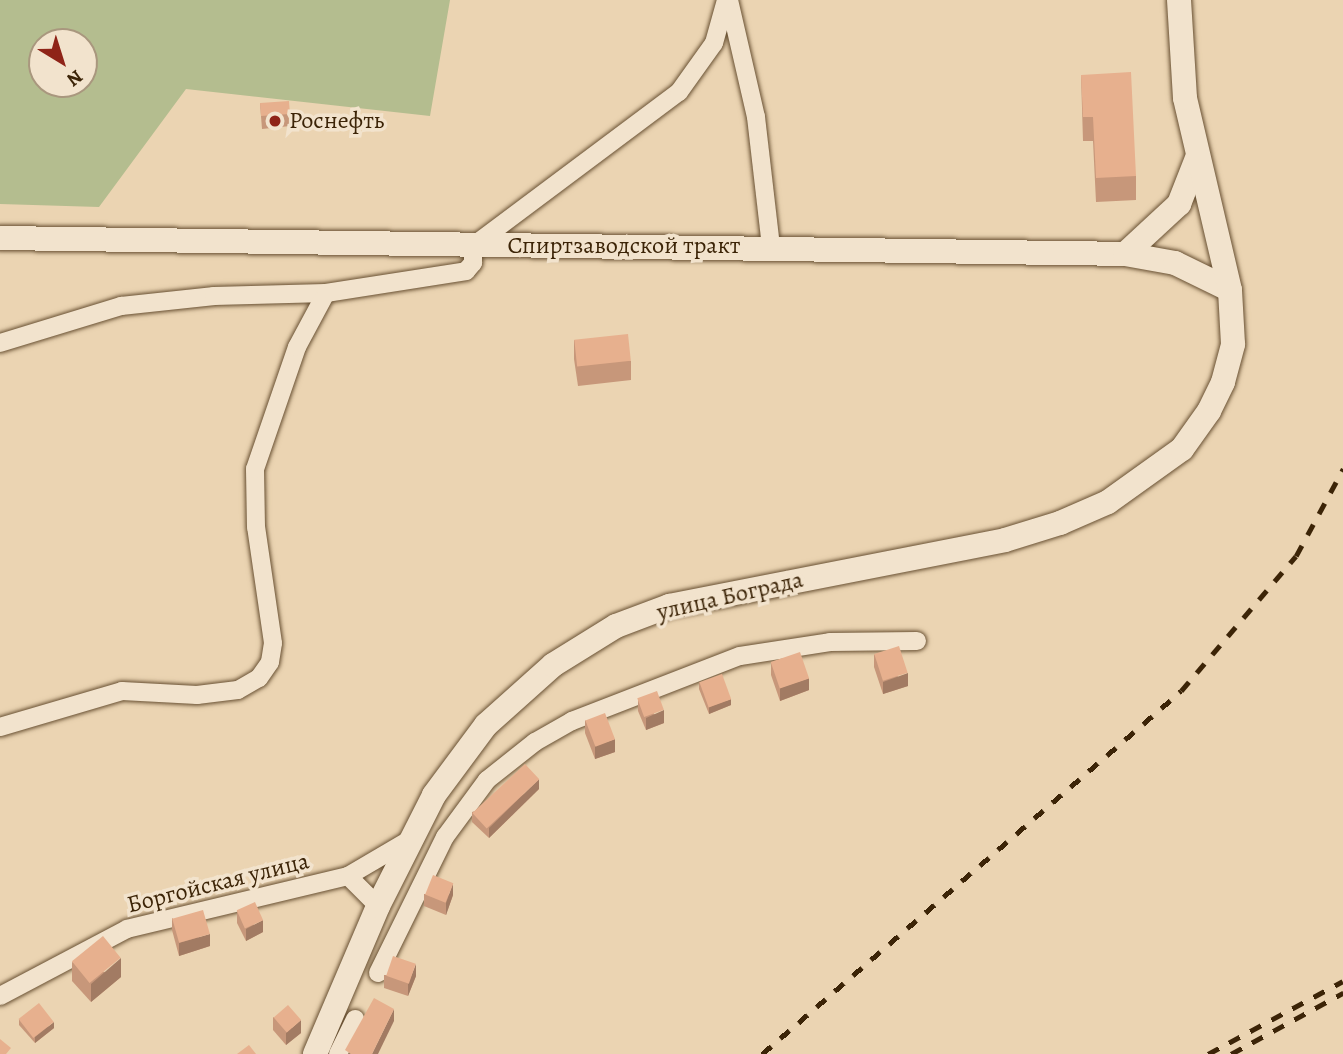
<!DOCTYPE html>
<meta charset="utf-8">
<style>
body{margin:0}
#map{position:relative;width:1343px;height:1054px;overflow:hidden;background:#ebd4b2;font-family:Alegreya,serif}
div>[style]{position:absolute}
.green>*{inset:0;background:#b4bd8f}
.roads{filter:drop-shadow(0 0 2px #685032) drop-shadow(0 0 2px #685032)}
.minor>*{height:18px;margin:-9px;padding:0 9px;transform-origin:9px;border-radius:9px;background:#f2e3cd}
.secondary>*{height:24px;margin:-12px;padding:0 12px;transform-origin:12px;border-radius:12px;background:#f2e3cd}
.rail>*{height:4.5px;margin-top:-2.25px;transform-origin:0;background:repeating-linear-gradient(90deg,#3c2407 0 12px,transparent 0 24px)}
.wall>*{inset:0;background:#c7977a}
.shaded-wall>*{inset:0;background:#a27b63}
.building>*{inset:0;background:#e7b08e;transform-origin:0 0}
.dots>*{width:19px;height:19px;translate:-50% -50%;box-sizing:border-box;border:4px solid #f2e3cd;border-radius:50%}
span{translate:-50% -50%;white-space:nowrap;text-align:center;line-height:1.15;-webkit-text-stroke:7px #f2e3cd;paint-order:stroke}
.poi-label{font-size:24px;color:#3c2407}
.left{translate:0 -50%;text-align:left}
.street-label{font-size:24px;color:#3c2407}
.north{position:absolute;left:28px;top:28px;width:70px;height:70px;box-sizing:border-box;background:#f2e3cd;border:2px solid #a9977e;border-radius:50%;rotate:142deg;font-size:19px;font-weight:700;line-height:28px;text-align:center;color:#3c2407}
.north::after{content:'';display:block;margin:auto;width:24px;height:32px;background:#8f2418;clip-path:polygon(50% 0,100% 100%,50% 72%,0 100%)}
</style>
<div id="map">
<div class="green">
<div style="clip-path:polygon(evenodd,0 0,450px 0,430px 116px,186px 89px,99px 207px,0 204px,0 0,42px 42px,84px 42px,84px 84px,42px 84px,42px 42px)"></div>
</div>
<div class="roads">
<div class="minor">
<div style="left:729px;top:0;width:120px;rotate:77deg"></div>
<div style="left:756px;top:117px;width:130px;rotate:83.4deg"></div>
<div style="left:0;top:343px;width:127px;rotate:-17deg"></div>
<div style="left:121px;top:306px;width:94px;rotate:-6.1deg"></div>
<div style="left:214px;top:296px;width:112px;rotate:-1.5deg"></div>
<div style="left:0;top:727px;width:127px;rotate:-16.4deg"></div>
<div style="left:122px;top:691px;width:75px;rotate:3.1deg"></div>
<div style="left:197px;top:695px;width:41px;rotate:-7deg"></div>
<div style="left:238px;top:690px;width:24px;rotate:-30deg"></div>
<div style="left:259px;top:678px;width:19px;rotate:-55deg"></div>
<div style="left:270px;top:662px;width:19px;rotate:-81deg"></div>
<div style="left:273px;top:643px;width:117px;rotate:-98.3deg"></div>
<div style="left:256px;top:527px;width:58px;rotate:-91deg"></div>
<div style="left:255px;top:469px;width:129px;rotate:-71deg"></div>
<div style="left:297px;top:347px;width:61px;rotate:-61.8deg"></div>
<div style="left:326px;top:293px;width:142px;rotate:-8.9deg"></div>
<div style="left:466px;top:271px;width:11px;rotate:-49deg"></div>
<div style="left:473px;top:263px;width:17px;rotate:-90deg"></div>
<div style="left:473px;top:246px;width:257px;rotate:-36.8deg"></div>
<div style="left:679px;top:92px;width:60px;rotate:-54.5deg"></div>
<div style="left:714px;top:43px;width:45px;rotate:-74.4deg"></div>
<div style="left:348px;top:876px;width:42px;rotate:45deg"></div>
<div style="left:378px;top:973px;width:152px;rotate:-63.8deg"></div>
<div style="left:445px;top:837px;width:71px;rotate:-53.6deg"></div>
<div style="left:487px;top:780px;width:61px;rotate:-38.4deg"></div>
<div style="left:535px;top:742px;width:43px;rotate:-29.6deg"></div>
<div style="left:572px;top:721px;width:180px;rotate:-21.2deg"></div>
<div style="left:740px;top:656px;width:91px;rotate:-8.8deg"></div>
<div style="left:830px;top:642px;width:87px;rotate:-0.7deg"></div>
<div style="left:0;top:996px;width:144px;rotate:-27.8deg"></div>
<div style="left:127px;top:929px;width:227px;rotate:-13.5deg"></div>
<div style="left:348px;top:876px;width:73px;rotate:-30.4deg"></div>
<div style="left:338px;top:1054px;width:39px;rotate:-64deg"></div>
</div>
<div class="secondary">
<div style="left:0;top:238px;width:1125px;rotate:0.81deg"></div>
<div style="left:1125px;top:254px;width:51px;rotate:10.2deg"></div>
<div style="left:1175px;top:263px;width:61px;rotate:26.1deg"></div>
<div style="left:1125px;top:254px;width:74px;rotate:-42.8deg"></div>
<div style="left:1179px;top:204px;width:49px;rotate:-68.6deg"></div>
<div style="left:315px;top:1054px;width:161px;rotate:-66.9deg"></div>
<div style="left:378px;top:906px;width:124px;rotate:-63.2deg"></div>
<div style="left:434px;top:795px;width:87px;rotate:-53.4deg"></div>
<div style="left:486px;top:725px;width:90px;rotate:-41.8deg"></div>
<div style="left:553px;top:665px;width:74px;rotate:-31.8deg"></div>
<div style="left:616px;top:626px;width:57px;rotate:-20.7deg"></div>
<div style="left:669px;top:606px;width:342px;rotate:-11.1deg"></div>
<div style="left:1005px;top:540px;width:58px;rotate:-17.2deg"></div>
<div style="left:1060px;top:523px;width:52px;rotate:-23.6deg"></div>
<div style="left:1108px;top:502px;width:91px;rotate:-35.6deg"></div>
<div style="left:1182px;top:449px;width:47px;rotate:-54.6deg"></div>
<div style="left:1209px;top:411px;width:32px;rotate:-64deg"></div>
<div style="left:1223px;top:382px;width:39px;rotate:-75deg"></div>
<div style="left:1233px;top:344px;width:54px;rotate:-93.2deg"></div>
<div style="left:1230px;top:290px;width:197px;rotate:-103.2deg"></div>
<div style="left:1185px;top:98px;width:98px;rotate:-93.5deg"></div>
</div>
</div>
<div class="rail">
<div style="left:762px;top:1054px;width:554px;rotate:-40.9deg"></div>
<div style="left:1181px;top:691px;width:177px;rotate:-49.6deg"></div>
<div style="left:1296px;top:556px;width:99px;rotate:-61.6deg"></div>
<div style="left:1208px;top:1054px;width:153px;rotate:-28.4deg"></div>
<div style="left:1231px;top:1054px;width:128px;rotate:-28.6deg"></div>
</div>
<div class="wall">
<div style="clip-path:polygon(1081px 75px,1136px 176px,1136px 200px,1096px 202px,1093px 141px,1083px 141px)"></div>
<div style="clip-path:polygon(260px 103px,290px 114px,290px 126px,262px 129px)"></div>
<div style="clip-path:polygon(574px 340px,631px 361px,631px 380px,578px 386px,574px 359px)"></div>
<div style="clip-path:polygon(874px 654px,908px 686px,883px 694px,874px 667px)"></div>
<div style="clip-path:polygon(771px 662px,809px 690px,780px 701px,771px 675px)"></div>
<div style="clip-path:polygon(699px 682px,731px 705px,709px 714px,699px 689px)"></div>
<div style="clip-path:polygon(638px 699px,664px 723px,646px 730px,638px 711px)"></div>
<div style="clip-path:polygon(585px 720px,615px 752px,595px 759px,585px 733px)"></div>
<div style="clip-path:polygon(539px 789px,489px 838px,472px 822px,472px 812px)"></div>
<div style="clip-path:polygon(424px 894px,453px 895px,446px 915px,424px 906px)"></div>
<div style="clip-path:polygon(237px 911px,263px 932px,246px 941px,237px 923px)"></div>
<div style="clip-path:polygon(172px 918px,210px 946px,179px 956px,172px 930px)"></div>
<div style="clip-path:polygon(72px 962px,121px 977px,91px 1002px,72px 981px)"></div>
<div style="clip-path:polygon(384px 975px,416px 976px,408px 996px,384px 988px)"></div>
<div style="clip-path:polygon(273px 1017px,301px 1033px,286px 1045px,273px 1030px)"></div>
<div style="clip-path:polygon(19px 1019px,54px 1028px,35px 1043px,19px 1025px)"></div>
</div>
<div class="shaded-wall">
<div style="clip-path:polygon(908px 673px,908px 686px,883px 694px,883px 682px)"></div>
<div style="clip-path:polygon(809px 678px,809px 690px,780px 701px,780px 688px)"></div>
<div style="clip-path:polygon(731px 699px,731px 705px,709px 714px,709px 707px)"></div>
<div style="clip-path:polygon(664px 710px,664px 723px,646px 730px,646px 718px)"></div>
<div style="clip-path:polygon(615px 739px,615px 752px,595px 759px,595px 746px)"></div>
<div style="clip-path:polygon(539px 779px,539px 789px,489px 838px,489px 828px)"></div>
<div style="clip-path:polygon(453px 883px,453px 895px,446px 915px,446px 903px)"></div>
<div style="clip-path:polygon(263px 920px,263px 932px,246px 941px,246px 929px)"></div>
<div style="clip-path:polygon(210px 934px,210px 946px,179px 956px,179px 943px)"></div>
<div style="clip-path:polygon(121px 958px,121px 977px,91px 1002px,91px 984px)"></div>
<div style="clip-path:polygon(416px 964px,416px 976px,408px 996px,408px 984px)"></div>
<div style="clip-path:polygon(394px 1009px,394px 1021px,378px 1054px,372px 1054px)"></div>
<div style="clip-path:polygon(301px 1020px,301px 1033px,286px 1045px,286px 1033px)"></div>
<div style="clip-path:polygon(54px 1022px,54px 1028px,35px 1043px,35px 1037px)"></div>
</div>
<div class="building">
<div style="clip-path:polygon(1131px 72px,1136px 176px,1096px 178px,1093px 117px,1083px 117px,1081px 75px)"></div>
<div style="left:289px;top:101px;width:13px;height:29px;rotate:86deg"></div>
<div style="left:628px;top:334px;width:27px;height:54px;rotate:84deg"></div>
<div style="left:899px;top:646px;width:28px;height:26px;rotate:72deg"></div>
<div style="left:800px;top:652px;width:28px;height:31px;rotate:71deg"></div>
<div style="left:722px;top:674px;width:27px;height:24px;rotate:70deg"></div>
<div style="left:657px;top:691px;width:20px;height:21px;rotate:70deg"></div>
<div style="left:605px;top:713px;width:28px;height:21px;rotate:69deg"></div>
<div style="left:525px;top:764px;width:21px;height:72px;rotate:47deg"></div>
<div style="left:433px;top:875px;width:22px;height:21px;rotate:22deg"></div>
<div style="left:255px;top:902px;width:20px;height:20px;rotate:66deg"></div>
<div style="left:203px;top:910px;width:25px;height:32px;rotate:74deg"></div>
<div style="left:103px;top:936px;width:28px;height:40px;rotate:51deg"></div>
<div style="left:393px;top:956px;width:24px;height:21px;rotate:19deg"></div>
<div style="clip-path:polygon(374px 998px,394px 1009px,372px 1054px,351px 1054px,345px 1050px)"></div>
<div style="left:39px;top:1003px;width:24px;height:26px;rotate:52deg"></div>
<div style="left:288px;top:1005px;width:20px;height:19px;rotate:49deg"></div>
<div style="clip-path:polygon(0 1039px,11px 1048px,6px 1054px,0 1054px)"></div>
<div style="clip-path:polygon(249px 1045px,256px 1054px,237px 1054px)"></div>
</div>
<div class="dots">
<div style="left:275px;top:121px;background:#8f2418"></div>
</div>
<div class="poi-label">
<span class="left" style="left:289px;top:121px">Роснефть</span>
</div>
<div class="street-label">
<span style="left:624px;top:246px">Спиртзаводской тракт</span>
<span style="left:730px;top:596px;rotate:-13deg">улица Бограда</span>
<span style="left:218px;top:883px;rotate:-14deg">Боргойская улица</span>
</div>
<div class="north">N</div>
</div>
